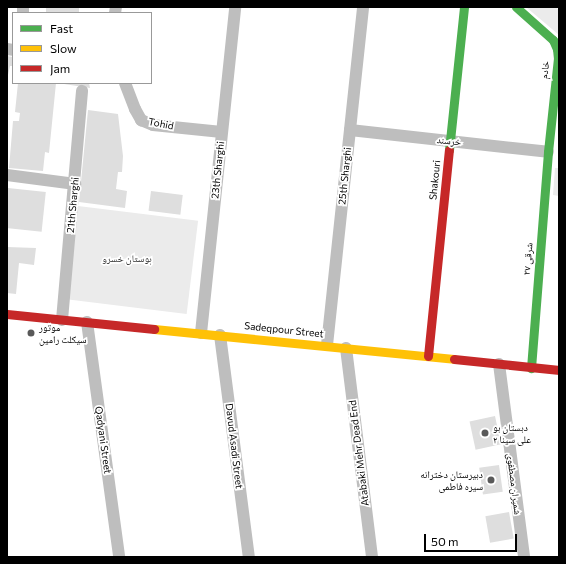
<!DOCTYPE html>
<meta charset="utf-8">
<style>
body{margin:0}
#map{position:relative;width:566px;height:564px;overflow:hidden;background:#fff;font-family:Commissioner,"Noto Naskh Arabic",sans-serif}
div>[style]{position:absolute}
.green>*{inset:0;background:#ebebeb;transform-origin:0 0}
.building>*{inset:0;background:#dedede;transform-origin:0 0}
.street>*{height:12px;margin:-6px;padding:0 6px;transform-origin:6px;border-radius:6px;background:#bebebe}
.fast>*{height:9px;margin:-4.5px;padding:0 4.5px;transform-origin:4.5px;border-radius:4.5px;background:#4caf50}
.slow>*{height:9px;margin:-4.5px;padding:0 4.5px;transform-origin:4.5px;border-radius:4.5px;background:#ffc107}
.jam>*{height:9px;margin:-4.5px;padding:0 4.5px;transform-origin:4.5px;border-radius:4.5px;background:#c62828}
.dots>*{width:11px;height:11px;translate:-50% -50%;box-sizing:border-box;border:2px solid #fff;border-radius:50%}
span{translate:-50% -50%;white-space:nowrap;text-align:center;line-height:1.15;-webkit-text-stroke:3.5px #fff;paint-order:stroke}
.street-label{font-size:10px;color:#000}
.park-label{font-size:10px;color:#313131}
.poi-label{font-size:10px;color:#000}
.left{translate:0 -50%;text-align:left}
.right{translate:-100% -50%;text-align:right}
.frame{position:absolute;inset:0;border:8px solid #000;pointer-events:none}
.legend{position:absolute;left:12px;top:12px;width:140px;height:72px;box-sizing:border-box;background:#fff;border:1px solid #999;margin:0;padding:5px 7px;list-style:none;font-size:12px;color:#000}
.legend li{display:flex;align-items:center;gap:8px;height:20px}
.legend b{width:20px;border:1px solid #999}
.scale{position:absolute;left:424px;top:534px;width:93px;height:18px;box-sizing:border-box;border:2px solid #000;border-top:0;padding-left:5px;font-size:12px;line-height:14px;white-space:nowrap;color:#000;-webkit-text-stroke:3px #fff;paint-order:stroke}
</style>
<div id="map">
<div class="green">
<div style="clip-path:polygon(526px 7px,556px 7px,559px 10px,559px 35px)"></div>
<div style="clip-path:polygon(555px 168px,559px 168px,559px 196px,553px 195px)"></div>
<div style="left:78px;top:206px;width:121px;height:94px;rotate:7deg"></div>
</div>
<div class="building">
<div style="left:46px;top:7px;width:33px;height:6px"></div>
<div style="clip-path:polygon(7px 56px,13px 57px,12px 66px,10px 66px,8px 75px)"></div>
<div style="clip-path:polygon(18px 83px,56px 83px,49px 153px,45px 152px,43px 171px,9px 168px,13px 121px,19px 121px,20px 113px,15px 112px)"></div>
<div style="clip-path:polygon(64px 83px,89px 83px,90px 88px,64px 84px)"></div>
<div style="clip-path:polygon(88px 110px,118px 114px,123px 156px,122px 172px,118px 172px,116px 189px,127px 191px,125px 208px,79px 202px)"></div>
<div style="left:8px;top:188px;width:38px;height:40px;rotate:6deg"></div>
<div style="left:151px;top:191px;width:32px;height:20px;rotate:7deg"></div>
<div style="clip-path:polygon(7px 247px,36px 248px,34px 265px,19px 263px,16px 294px,7px 293px)"></div>
<div style="left:495px;top:416px;width:29px;height:26px;rotate:78deg"></div>
<div style="left:499px;top:465px;width:27px;height:20px;rotate:82deg"></div>
<div style="left:509px;top:512px;width:27px;height:24px;rotate:80deg"></div>
</div>
<div class="street">
<div style="left:23px;top:13px;width:6px;rotate:-90deg"></div>
<div style="left:115px;top:13px;width:6px;rotate:-81deg"></div>
<div style="left:7px;top:49px;width:6px;rotate:9deg"></div>
<div style="left:125px;top:83px;width:28px;rotate:69deg"></div>
<div style="left:135px;top:109px;width:13px;rotate:61deg"></div>
<div style="left:141px;top:120px;width:13px;rotate:23deg"></div>
<div style="left:153px;top:125px;width:69px;rotate:5.8deg"></div>
<div style="left:350px;top:130px;width:199px;rotate:6.3deg"></div>
<div style="left:7px;top:175px;width:69px;rotate:7.5deg"></div>
<div style="left:62px;top:320px;width:230px;rotate:-85deg"></div>
<div style="left:87px;top:322px;width:237px;rotate:82.2deg"></div>
<div style="left:201px;top:333px;width:328px;rotate:-84deg"></div>
<div style="left:220px;top:335px;width:224px;rotate:82.6deg"></div>
<div style="left:327px;top:345px;width:340px;rotate:-83.9deg"></div>
<div style="left:346px;top:348px;width:211px;rotate:82.9deg"></div>
<div style="left:499px;top:364px;width:195px;rotate:82.6deg"></div>
</div>
<div class="fast">
<div style="left:516px;top:7px;width:50px;rotate:41.7deg"></div>
<div style="left:553px;top:40px;width:10px;rotate:66deg"></div>
<div style="left:557px;top:49px;width:9px;rotate:84deg"></div>
<div style="left:558px;top:58px;width:95px;rotate:96.1deg"></div>
<div style="left:548px;top:152px;width:217px;rotate:94.5deg"></div>
<div style="left:449px;top:150px;width:144px;rotate:-84deg"></div>
</div>
<div class="slow">
<div style="left:154px;top:329px;width:301px;rotate:5.7deg"></div>
</div>
<div class="jam">
<div style="left:7px;top:314px;width:148px;rotate:5.8deg"></div>
<div style="left:428px;top:356px;width:207px;rotate:-84.2deg"></div>
<div style="left:454px;top:359px;width:106px;rotate:6deg"></div>
</div>
<div class="dots">
<div style="left:31px;top:333px;background:#595959"></div>
<div style="left:485px;top:433px;background:#595959"></div>
<div style="left:491px;top:480px;background:#595959"></div>
</div>
<div class="street-label">
<span style="left:545px;top:70px;rotate:-84deg">خادم</span>
<span style="left:161px;top:124px;rotate:11deg">Tohid</span>
<span style="left:449px;top:141px;rotate:6deg">خرسند</span>
<span style="left:218px;top:170px;rotate:-84deg">23th Sharghi</span>
<span style="left:345px;top:176px;rotate:-84deg">25th Sharghi</span>
<span style="left:435px;top:180px;rotate:-84deg">Shakouri</span>
<span style="left:73px;top:205px;rotate:-85deg">21th Sharghi</span>
<span style="left:528px;top:259px;rotate:-85deg">۲۷ شرقی</span>
<span style="left:284px;top:330px;rotate:6deg">Sadeqpour Street</span>
<span style="left:103px;top:440px;rotate:82deg">Qadyani Street</span>
<span style="left:234px;top:446px;rotate:83deg">Davud Asadi Street</span>
<span style="left:359px;top:453px;rotate:-97deg">Atabaki Mehr Dead End</span>
<span style="left:514px;top:484px;rotate:83deg">شمیران مصطفوی</span>
</div>
<div class="park-label">
<span style="left:127px;top:259px">بوستان خسرو</span>
</div>
<div class="poi-label">
<span class="left" style="left:39px;top:333px">موتور<br>سیکلت رامین</span>
<span class="left" style="left:493px;top:433px">دبستان بو<br>علی سینا ۲</span>
<span class="right" style="left:483px;top:480px">دبیرستان دخترانه<br>سیره فاطمی</span>
</div>
<div class="frame"></div>
<ul class="legend">
<li><b style="height:5px;background:#4caf50"></b>Fast</li>
<li><b style="height:5px;background:#ffc107"></b>Slow</li>
<li><b style="height:5px;background:#c62828"></b>Jam</li>
</ul>
<div class="scale">50 m</div>
</div>
